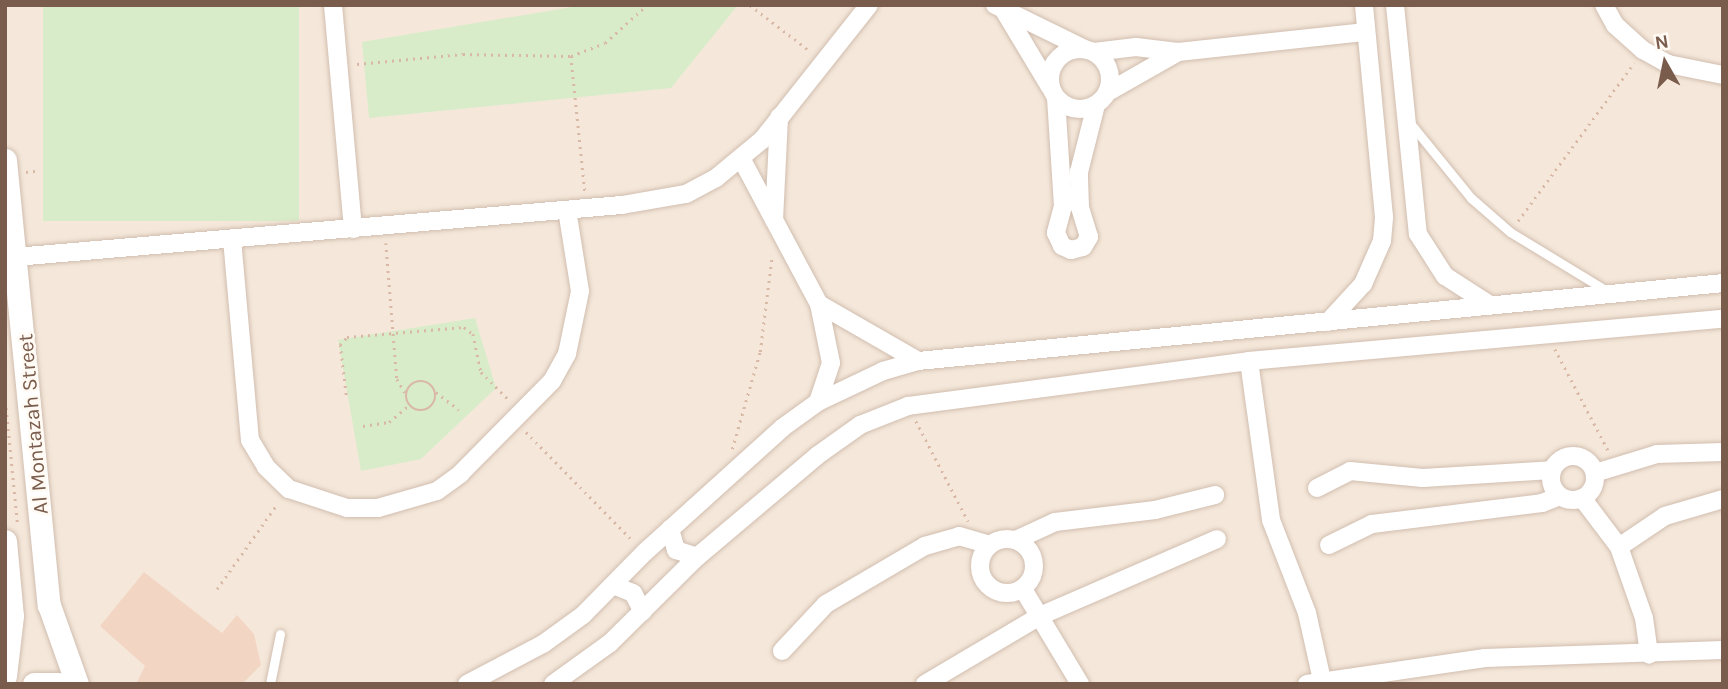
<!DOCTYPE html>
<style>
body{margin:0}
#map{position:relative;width:1728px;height:689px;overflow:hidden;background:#fdf6ec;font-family:Karla,sans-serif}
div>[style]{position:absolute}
.residential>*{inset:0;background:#f5e8da;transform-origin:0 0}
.green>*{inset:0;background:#d8ecc9;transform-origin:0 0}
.building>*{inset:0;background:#f3d5c3}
.path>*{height:2.5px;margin-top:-1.25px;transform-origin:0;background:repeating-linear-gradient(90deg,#d9b8a5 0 2px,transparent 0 7px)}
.path>.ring{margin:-1.25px;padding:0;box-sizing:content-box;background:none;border:2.5px solid #d9b8a5;border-radius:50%}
.roads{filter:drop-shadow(0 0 2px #d1beb0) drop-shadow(0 0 2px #d1beb0)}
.service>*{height:9px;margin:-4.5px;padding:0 4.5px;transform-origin:4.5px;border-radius:4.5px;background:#fff}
.minor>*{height:18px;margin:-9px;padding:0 9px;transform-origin:9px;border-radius:9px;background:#fff}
.minor>.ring{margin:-9px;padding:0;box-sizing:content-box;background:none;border:18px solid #fff;border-radius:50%}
.tertiary>*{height:23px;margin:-11.5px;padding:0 11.5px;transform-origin:11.5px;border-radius:11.5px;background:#fff}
span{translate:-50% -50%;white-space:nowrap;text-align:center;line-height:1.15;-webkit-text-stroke:5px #fffaf3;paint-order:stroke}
.street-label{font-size:21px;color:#7a5c4d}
.frame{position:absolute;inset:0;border:7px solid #7a5c4d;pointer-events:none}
.north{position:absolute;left:1630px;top:28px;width:70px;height:70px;-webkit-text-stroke:5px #fffaf3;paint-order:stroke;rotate:351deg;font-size:19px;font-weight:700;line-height:28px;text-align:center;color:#7a5c4d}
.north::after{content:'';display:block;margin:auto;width:24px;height:32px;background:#7a5c4d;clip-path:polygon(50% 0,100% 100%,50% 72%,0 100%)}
</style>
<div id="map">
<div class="residential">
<div style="left:5px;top:5px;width:1718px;height:679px"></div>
</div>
<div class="green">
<div style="left:43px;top:5px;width:256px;height:216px"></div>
<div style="clip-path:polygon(584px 5px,738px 5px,671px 88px,369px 118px,362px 42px)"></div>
<div style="clip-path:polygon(475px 318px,496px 388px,421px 459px,361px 471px,338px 340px)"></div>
</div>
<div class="building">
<div style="clip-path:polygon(144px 572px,222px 633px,237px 615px,254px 634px,261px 665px,242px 684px,136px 684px,145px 666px,100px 626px)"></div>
</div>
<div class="path">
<div style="left:750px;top:5px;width:77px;rotate:37.6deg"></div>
<div style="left:571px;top:56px;width:137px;rotate:84.1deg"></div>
<div style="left:357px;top:64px;width:106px;rotate:-5.4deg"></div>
<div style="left:463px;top:54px;width:108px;rotate:1.1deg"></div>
<div style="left:571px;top:56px;width:36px;rotate:-21deg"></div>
<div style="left:605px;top:43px;width:57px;rotate:-42.1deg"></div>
<div style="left:26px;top:172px;width:9px;rotate:-6deg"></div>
<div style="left:1518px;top:221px;width:196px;rotate:-53.7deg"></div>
<div style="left:386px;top:243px;width:136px;rotate:85.4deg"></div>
<div style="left:397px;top:379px;width:17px;rotate:59deg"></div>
<div style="left:1555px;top:349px;width:116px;rotate:62.3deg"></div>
<div class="ring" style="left:406px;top:381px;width:27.5px;height:27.5px"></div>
<div style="left:436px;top:392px;width:29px;rotate:38deg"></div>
<div style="left:5px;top:394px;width:133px;rotate:84.4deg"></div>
<div style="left:346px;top:395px;width:50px;rotate:-96.8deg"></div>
<div style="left:340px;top:345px;width:11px;rotate:-49deg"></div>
<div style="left:347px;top:337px;width:117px;rotate:-4.9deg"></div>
<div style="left:464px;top:327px;width:11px;rotate:38deg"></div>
<div style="left:473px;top:334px;width:39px;rotate:78deg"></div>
<div style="left:481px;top:372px;width:40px;rotate:45deg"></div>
<div style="left:916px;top:421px;width:113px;rotate:62.5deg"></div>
<div style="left:363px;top:426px;width:26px;rotate:-9deg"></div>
<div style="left:389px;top:422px;width:26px;rotate:-40deg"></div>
<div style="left:526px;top:432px;width:151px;rotate:45.5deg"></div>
<div style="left:732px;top:449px;width:101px;rotate:-73.9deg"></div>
<div style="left:760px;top:352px;width:98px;rotate:-82.9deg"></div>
<div style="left:217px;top:589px;width:105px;rotate:-54.7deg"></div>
</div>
<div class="roads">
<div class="service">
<div style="left:1410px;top:123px;width:97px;rotate:50.9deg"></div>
<div style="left:1471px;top:198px;width:52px;rotate:41.1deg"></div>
<div style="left:1510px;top:232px;width:114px;rotate:31.3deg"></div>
<div style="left:270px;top:684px;width:51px;rotate:-78.7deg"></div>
</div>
<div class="minor">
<div style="left:333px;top:5px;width:225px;rotate:84.9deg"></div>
<div style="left:995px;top:5px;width:100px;rotate:26.1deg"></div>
<div style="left:1395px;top:5px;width:230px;rotate:84.3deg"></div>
<div style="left:1418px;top:234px;width:50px;rotate:57.3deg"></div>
<div style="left:1445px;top:276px;width:54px;rotate:32.8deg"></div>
<div style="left:1604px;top:5px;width:23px;rotate:61deg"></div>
<div style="left:1615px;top:25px;width:38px;rotate:42deg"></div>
<div style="left:1643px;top:50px;width:29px;rotate:29deg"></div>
<div style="left:1668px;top:64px;width:56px;rotate:11.3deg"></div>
<div style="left:1005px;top:12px;width:87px;rotate:59deg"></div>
<div class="ring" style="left:1050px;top:49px;width:42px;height:42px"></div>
<div style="left:1094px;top:52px;width:42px;rotate:-6.8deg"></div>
<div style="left:1136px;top:47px;width:42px;rotate:6.8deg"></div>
<div style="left:1178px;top:52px;width:189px;rotate:-6.1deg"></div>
<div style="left:1108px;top:92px;width:81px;rotate:-29.7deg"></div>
<div style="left:1056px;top:98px;width:108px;rotate:86.3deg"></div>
<div style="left:1063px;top:206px;width:28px;rotate:105deg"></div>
<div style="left:1056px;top:233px;width:14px;rotate:65deg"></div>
<div style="left:1062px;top:246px;width:10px;rotate:24deg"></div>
<div style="left:1071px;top:250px;width:12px;rotate:-14deg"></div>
<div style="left:1083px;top:247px;width:12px;rotate:-59deg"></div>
<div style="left:1089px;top:237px;width:31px;rotate:-107deg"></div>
<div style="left:1080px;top:207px;width:35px;rotate:-92deg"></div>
<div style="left:1079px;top:172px;width:69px;rotate:-75.8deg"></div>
<div style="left:741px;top:158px;width:166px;rotate:61.9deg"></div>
<div style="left:819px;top:304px;width:60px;rotate:78.5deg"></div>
<div style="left:831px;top:363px;width:41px;rotate:108.4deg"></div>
<div style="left:774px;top:220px;width:103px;rotate:-87.2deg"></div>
<div style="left:232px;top:239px;width:202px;rotate:84.9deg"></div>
<div style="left:250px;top:440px;width:31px;rotate:59deg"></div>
<div style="left:266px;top:467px;width:32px;rotate:44deg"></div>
<div style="left:289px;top:489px;width:61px;rotate:18.1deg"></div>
<div style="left:347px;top:508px;width:31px"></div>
<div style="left:378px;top:508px;width:61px;rotate:-16.1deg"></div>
<div style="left:437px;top:491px;width:29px;rotate:-36deg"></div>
<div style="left:460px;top:474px;width:131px;rotate:-45.3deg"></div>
<div style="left:552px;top:381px;width:31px;rotate:-61deg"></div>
<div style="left:567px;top:354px;width:64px;rotate:-78.3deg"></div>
<div style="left:580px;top:291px;width:82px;rotate:-99.1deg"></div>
<div style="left:15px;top:257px;width:609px;rotate:-4.9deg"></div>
<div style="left:622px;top:205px;width:65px;rotate:-9.8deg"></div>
<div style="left:686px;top:194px;width:34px;rotate:-28deg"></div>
<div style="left:716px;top:178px;width:60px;rotate:-39.6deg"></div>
<div style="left:762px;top:140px;width:172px;rotate:-51.6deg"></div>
<div style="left:819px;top:304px;width:114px;rotate:29.9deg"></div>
<div style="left:1328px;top:322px;width:52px;rotate:-47.4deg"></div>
<div style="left:1363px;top:284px;width:47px;rotate:-66.2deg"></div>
<div style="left:1382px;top:241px;width:24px;rotate:-85deg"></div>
<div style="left:1384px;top:217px;width:213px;rotate:-95.4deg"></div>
<div style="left:1249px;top:361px;width:161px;rotate:82.1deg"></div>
<div style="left:1271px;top:520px;width:100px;rotate:68.8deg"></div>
<div style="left:1307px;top:613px;width:69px;rotate:77.4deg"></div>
<div class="ring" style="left:1551px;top:456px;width:26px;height:26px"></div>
<div style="left:1595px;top:473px;width:65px;rotate:-17deg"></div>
<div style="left:1657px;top:454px;width:66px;rotate:-1.7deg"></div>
<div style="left:1317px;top:488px;width:37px;rotate:-27deg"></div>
<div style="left:1350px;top:471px;width:73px;rotate:5.5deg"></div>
<div style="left:1423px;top:478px;width:129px;rotate:-3.5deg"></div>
<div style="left:1582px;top:498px;width:61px;rotate:52.9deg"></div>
<div style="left:1619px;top:547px;width:75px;rotate:70.6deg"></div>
<div style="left:1644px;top:618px;width:37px;rotate:82deg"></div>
<div style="left:670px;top:529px;width:22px;rotate:74deg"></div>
<div style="left:676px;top:550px;width:22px;rotate:18deg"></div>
<div class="ring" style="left:980px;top:539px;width:36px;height:36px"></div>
<div style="left:1016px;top:540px;width:43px;rotate:-24.8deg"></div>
<div style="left:1055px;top:522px;width:101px;rotate:-6.8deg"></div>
<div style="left:1155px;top:510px;width:62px;rotate:-14deg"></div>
<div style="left:1329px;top:545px;width:48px;rotate:-26deg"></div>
<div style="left:1372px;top:524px;width:171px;rotate:-7deg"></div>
<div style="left:1542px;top:503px;width:19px;rotate:-21deg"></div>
<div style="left:1619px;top:547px;width:55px;rotate:-34deg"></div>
<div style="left:1665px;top:516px;width:60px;rotate:-16.3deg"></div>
<div style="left:613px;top:585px;width:22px;rotate:22deg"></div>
<div style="left:633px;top:593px;width:21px;rotate:62deg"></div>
<div style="left:1023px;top:589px;width:111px;rotate:59deg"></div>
<div style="left:782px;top:651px;width:64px;rotate:-46.9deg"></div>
<div style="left:826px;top:604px;width:115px;rotate:-30.4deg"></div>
<div style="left:925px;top:546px;width:35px;rotate:-16deg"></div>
<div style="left:959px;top:536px;width:32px;rotate:16deg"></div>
<div style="left:467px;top:684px;width:86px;rotate:-27.8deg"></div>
<div style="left:543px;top:644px;width:49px;rotate:-35.9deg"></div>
<div style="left:583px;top:615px;width:88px;rotate:-45.5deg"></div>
<div style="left:645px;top:552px;width:185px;rotate:-42.1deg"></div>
<div style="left:782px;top:428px;width:44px;rotate:-35.8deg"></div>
<div style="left:818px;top:402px;width:72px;rotate:-25.5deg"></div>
<div style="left:883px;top:371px;width:36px;rotate:-16deg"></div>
<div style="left:918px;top:361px;width:809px;rotate:-5.53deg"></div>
<div style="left:553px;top:684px;width:70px;rotate:-35.7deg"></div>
<div style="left:610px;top:643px;width:122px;rotate:-44.7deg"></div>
<div style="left:697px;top:557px;width:158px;rotate:-40.1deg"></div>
<div style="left:818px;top:455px;width:52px;rotate:-35.5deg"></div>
<div style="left:860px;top:425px;width:52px;rotate:-21.6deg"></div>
<div style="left:908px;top:406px;width:344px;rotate:-7.5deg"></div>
<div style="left:1249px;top:361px;width:476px;rotate:-5.1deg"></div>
<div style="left:925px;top:684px;width:134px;rotate:-30.6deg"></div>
<div style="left:1040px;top:616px;width:193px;rotate:-23.5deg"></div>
<div style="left:1307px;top:684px;width:180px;rotate:-8.3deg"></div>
<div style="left:1485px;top:658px;width:238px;rotate:-1.9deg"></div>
</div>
<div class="tertiary">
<div style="left:5px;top:160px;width:447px;rotate:84.4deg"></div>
<div style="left:49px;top:605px;width:84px;rotate:70.5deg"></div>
<div style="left:5px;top:541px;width:75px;rotate:84.7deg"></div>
<div style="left:12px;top:616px;width:60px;rotate:96.7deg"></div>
<div style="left:34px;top:684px;width:24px"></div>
</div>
</div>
<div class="street-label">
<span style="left:33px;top:424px;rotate:-95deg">Al Montazah Street</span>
</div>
<div class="frame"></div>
<div class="north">N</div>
</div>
